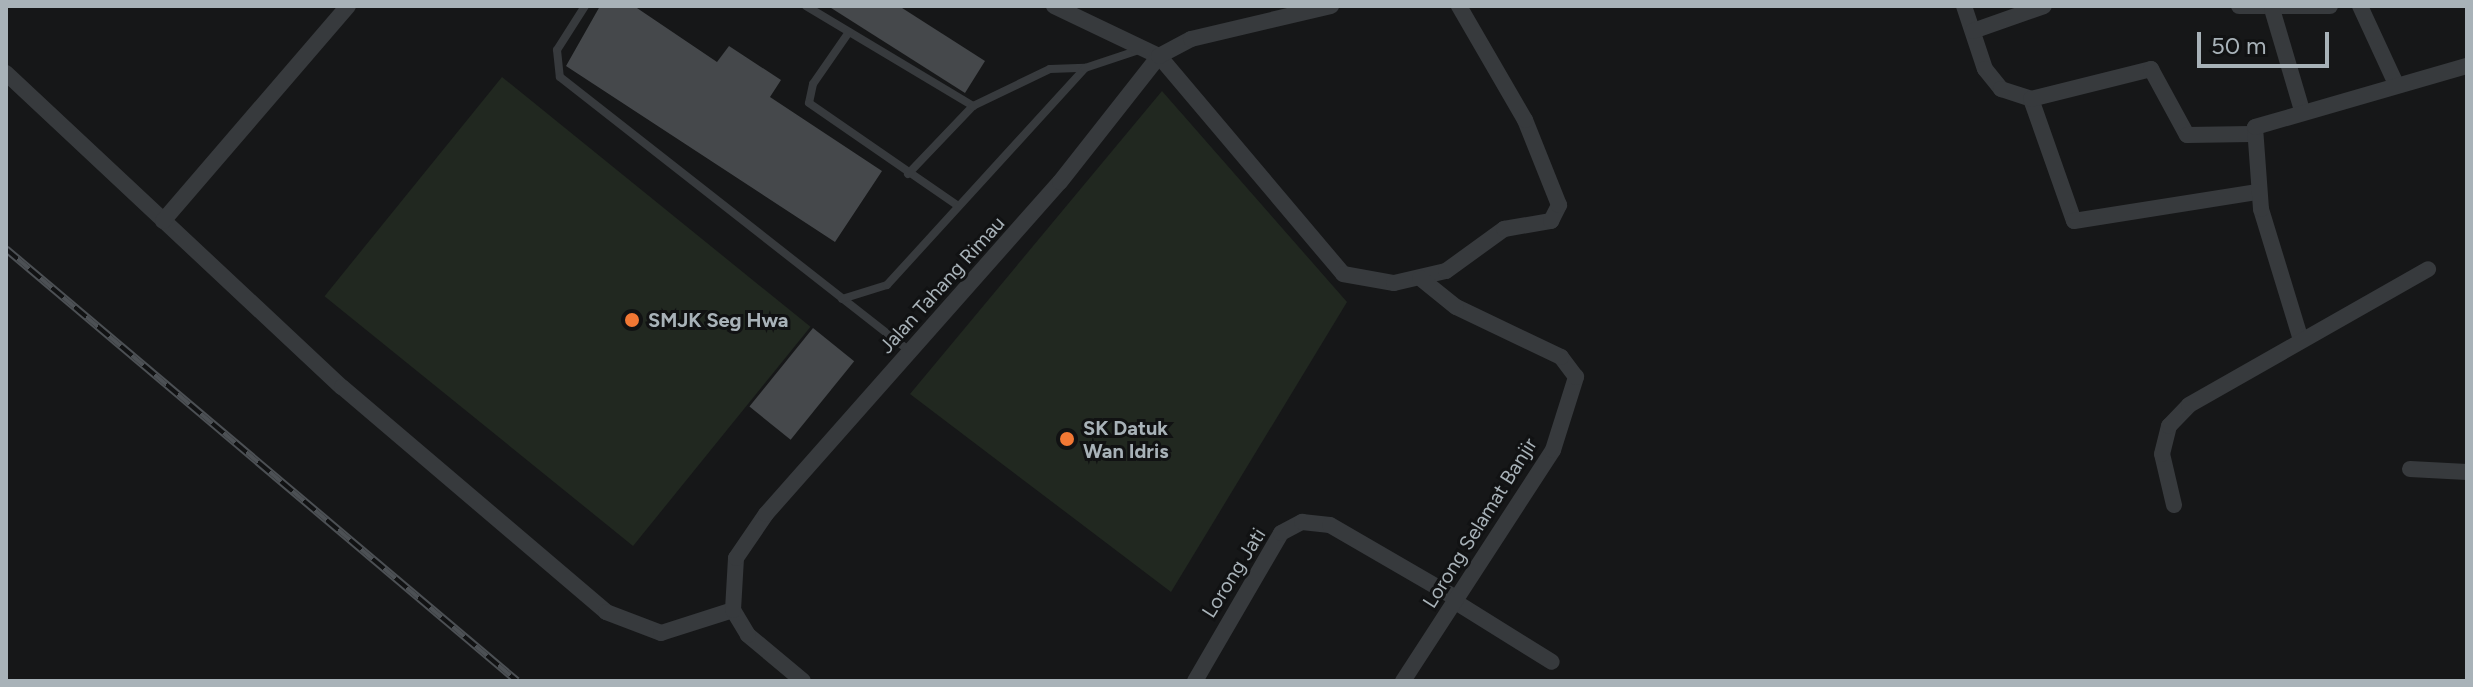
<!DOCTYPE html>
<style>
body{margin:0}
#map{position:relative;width:2473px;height:687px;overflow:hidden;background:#161718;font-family:Figtree,sans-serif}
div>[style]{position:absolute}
.green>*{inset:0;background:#212820;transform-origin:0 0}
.building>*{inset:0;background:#45484b;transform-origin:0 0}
.service>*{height:8px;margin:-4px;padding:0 4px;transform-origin:4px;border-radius:4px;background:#373a3d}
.minor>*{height:16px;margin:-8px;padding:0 8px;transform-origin:8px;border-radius:8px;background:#373a3d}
.rail>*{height:8px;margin-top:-4px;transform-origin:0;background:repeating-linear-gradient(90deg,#111213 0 15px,#4c5054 0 30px);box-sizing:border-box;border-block:2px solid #4c5054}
.dots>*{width:22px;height:22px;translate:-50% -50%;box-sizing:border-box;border:4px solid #111213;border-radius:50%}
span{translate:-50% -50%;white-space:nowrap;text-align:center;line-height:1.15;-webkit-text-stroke:6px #111213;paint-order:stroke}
.street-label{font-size:20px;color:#a8b2b8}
.poi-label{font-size:20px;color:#a8b2b8;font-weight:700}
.left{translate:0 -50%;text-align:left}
.frame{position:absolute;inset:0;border:8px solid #a8b2b8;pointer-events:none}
.scale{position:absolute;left:2197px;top:32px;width:132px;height:36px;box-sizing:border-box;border:4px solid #a8b2b8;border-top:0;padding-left:10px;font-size:24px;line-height:28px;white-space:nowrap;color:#a8b2b8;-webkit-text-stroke:6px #111213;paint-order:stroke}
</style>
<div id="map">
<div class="green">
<div style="left:502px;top:77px;width:397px;height:282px;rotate:39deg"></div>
<div style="clip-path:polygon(1162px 91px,1347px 302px,1171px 592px,910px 394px)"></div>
</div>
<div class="building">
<div style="clip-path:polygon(600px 6px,634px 6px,717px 62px,729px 46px,781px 80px,770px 97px,882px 171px,835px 242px,566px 66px)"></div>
<div style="clip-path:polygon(828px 6px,899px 6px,985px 61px,965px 93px)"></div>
<div style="left:813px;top:328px;width:53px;height:101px;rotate:39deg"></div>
</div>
<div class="service">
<div style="left:585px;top:6px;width:52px;rotate:122.5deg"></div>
<div style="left:557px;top:50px;width:27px;rotate:84deg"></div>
<div style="left:560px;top:77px;width:444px;rotate:38.1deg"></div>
<div style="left:806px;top:6px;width:195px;rotate:30.9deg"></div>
<div style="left:849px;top:32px;width:63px;rotate:124.7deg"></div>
<div style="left:813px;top:84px;width:19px;rotate:102deg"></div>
<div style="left:809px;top:103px;width:180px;rotate:34.6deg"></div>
<div style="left:908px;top:174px;width:94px;rotate:-46.3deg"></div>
<div style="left:973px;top:106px;width:85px;rotate:-25.7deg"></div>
<div style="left:1050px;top:69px;width:35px;rotate:-2deg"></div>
<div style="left:842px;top:299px;width:47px;rotate:-17.3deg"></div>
<div style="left:887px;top:285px;width:294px;rotate:-47.6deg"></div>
<div style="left:1085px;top:68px;width:60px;rotate:-18.4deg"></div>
</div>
<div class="minor">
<div style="left:1054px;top:6px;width:116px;rotate:25.5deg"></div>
<div style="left:1159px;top:56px;width:285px;rotate:49.8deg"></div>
<div style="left:1343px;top:274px;width:52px;rotate:10deg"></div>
<div style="left:1394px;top:283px;width:53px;rotate:-13deg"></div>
<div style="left:1446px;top:271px;width:72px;rotate:-35.9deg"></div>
<div style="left:1504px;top:229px;width:48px;rotate:-9.7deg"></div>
<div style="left:1551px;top:221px;width:18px;rotate:-63deg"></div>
<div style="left:1559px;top:205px;width:92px;rotate:-111.8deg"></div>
<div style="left:1525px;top:120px;width:132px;rotate:-120.1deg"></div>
<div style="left:1964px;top:6px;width:66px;rotate:71.6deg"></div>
<div style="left:1985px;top:69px;width:26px;rotate:51deg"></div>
<div style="left:2001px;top:89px;width:32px;rotate:18deg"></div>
<div style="left:2031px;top:99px;width:129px;rotate:70.6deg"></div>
<div style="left:2074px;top:221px;width:186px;rotate:-9deg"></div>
<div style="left:2239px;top:6px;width:91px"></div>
<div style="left:2360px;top:6px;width:86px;rotate:65.2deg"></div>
<div style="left:2272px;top:9px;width:105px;rotate:73.5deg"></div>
<div style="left:1973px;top:31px;width:75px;rotate:-19.4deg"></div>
<div style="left:6px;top:73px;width:460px;rotate:43.1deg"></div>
<div style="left:342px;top:387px;width:347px;rotate:40.4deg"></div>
<div style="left:606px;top:612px;width:59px;rotate:20.9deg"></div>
<div style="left:661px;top:633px;width:76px;rotate:-17.7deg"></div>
<div style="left:2031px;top:99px;width:124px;rotate:-14deg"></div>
<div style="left:2151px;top:69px;width:75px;rotate:61.4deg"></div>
<div style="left:2187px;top:135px;width:64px;rotate:-0.9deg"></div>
<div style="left:163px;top:221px;width:284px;rotate:-49.3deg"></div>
<div style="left:2301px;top:340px;width:137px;rotate:-107deg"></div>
<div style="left:2261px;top:209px;width:82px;rotate:-94.2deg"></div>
<div style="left:2255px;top:127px;width:221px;rotate:-16.1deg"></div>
<div style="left:2410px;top:469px;width:57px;rotate:3deg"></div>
<div style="left:2174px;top:505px;width:52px;rotate:-103.2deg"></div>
<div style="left:2162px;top:454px;width:29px;rotate:-76deg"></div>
<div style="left:2169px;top:426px;width:29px;rotate:-46deg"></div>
<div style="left:2189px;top:405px;width:275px;rotate:-29.6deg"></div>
<div style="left:1454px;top:601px;width:115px;rotate:31.9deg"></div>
<div style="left:803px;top:681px;width:72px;rotate:-140.1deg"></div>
<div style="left:748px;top:635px;width:29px;rotate:-121deg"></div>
<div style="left:733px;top:610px;width:52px;rotate:-86.7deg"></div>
<div style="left:736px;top:558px;width:53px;rotate:-55.7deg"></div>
<div style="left:766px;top:514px;width:443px;rotate:-48.5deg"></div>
<div style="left:1060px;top:182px;width:160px;rotate:-51.8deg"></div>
<div style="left:1159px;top:56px;width:36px;rotate:-28deg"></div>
<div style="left:1191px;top:39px;width:144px;rotate:-13.3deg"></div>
<div style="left:1195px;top:681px;width:171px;rotate:-59.8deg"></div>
<div style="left:1281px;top:533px;width:24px;rotate:-28deg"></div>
<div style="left:1302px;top:522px;width:28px;rotate:6deg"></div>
<div style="left:1330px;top:525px;width:146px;rotate:30.1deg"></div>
<div style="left:1403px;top:681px;width:275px;rotate:-57deg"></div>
<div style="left:1553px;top:450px;width:77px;rotate:-72.5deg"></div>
<div style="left:1576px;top:377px;width:25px;rotate:-127deg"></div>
<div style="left:1561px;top:357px;width:116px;rotate:-154.5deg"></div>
<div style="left:1456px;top:307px;width:46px;rotate:-141.1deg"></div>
</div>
<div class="rail">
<div style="left:6px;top:249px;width:669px;rotate:40.21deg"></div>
</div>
<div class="dots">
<div style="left:632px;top:320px;background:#f27834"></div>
<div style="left:1067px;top:439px;background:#f27834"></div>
</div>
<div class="street-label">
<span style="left:942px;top:285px;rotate:-48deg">Jalan Tahang Rimau</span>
<span style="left:1480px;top:523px;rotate:-58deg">Lorong Selamat Banjir</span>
<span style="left:1234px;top:573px;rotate:-58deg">Lorong Jati</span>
</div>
<div class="poi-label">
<span class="left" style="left:648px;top:320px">SMJK Seg Hwa</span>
<span class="left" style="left:1083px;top:440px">SK Datuk<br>Wan Idris</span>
</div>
<div class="frame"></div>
<div class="scale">50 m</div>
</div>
